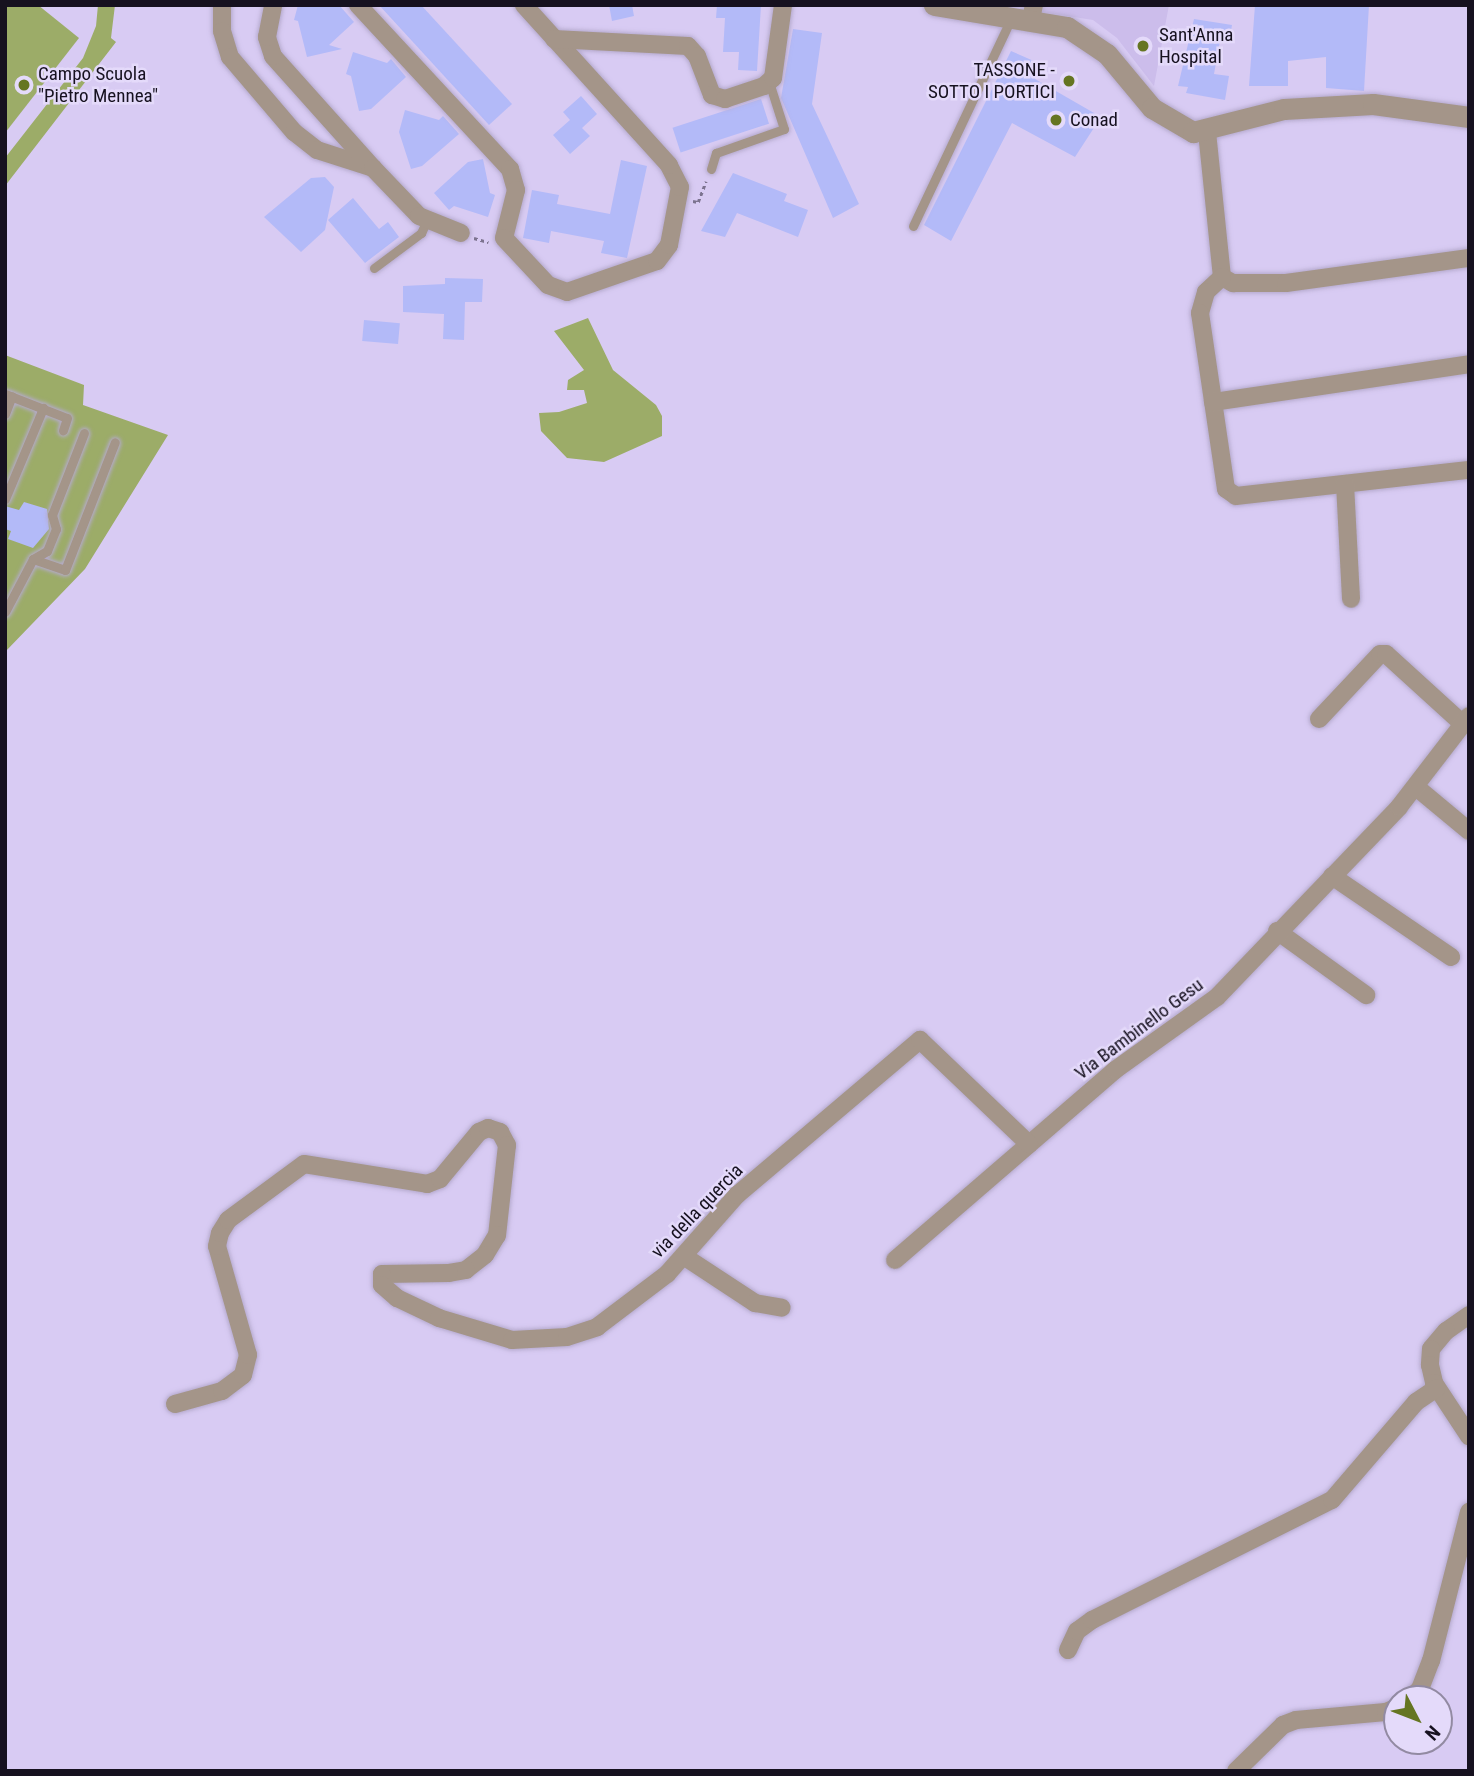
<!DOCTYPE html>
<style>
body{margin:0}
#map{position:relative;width:1474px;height:1776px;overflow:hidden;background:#d8cbf3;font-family:"Roboto Condensed",sans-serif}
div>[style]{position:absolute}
.built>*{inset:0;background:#ccbdeb}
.green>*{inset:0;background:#9cac68}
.building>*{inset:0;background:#b3baf8;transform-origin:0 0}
.path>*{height:2.5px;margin-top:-1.25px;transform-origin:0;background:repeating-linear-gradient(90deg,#7c738f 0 3.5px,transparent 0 7px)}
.roads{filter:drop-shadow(0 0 2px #b5aacd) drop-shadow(0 0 2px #b5aacd)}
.service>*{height:9px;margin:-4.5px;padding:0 4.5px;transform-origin:4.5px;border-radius:4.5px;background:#a49589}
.minor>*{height:18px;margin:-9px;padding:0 9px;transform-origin:9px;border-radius:9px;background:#a49589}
.tertiary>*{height:21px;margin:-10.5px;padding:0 10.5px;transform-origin:10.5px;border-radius:10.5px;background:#a49589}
.dots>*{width:19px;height:19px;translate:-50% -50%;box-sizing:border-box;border:4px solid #e4dafa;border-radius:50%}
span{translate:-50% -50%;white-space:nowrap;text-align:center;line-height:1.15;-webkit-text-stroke:5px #e4dafa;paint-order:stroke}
.poi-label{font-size:19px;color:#16111f}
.left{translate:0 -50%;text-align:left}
.right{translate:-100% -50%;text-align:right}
.street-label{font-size:19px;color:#16111f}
.frame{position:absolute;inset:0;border:7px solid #16111f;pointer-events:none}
.north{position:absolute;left:1383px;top:1685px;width:70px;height:70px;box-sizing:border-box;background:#e4dafa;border:2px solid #928aa2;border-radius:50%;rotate:132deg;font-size:19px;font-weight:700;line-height:28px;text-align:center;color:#16111f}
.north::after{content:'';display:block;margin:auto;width:24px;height:32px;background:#657522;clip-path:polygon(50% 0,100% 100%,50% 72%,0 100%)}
</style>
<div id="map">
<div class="built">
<div style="clip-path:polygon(1043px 5px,1169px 5px,1154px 86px,1117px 38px,1093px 20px,1042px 12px)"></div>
</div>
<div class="green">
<div style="clip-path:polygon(5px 5px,38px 5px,79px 38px,5px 133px)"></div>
<div style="clip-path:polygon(98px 5px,115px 5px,111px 38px,116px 42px,5px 186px,5px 158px,83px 58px,96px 26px)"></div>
<div style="clip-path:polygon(588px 318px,613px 370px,656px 405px,662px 416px,662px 436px,604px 462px,567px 458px,541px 431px,539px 413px,559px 412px,587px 403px,584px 390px,567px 390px,568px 380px,584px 370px,554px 331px)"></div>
<div style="clip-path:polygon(5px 355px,84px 385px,83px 405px,168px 435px,85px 569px,5px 652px)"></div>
</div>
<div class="building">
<div style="clip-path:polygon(298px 5px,339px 5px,354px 22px,329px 45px,342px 49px,307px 57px,298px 21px,294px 20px)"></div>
<div style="clip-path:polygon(379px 5px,421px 5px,512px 104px,489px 125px)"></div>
<div style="clip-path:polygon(609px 5px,632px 5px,634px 16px,612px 21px)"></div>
<div style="clip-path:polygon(717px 5px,761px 5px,757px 71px,738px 70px,739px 52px,723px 52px,725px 18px,716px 18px)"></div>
<div style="clip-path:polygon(1255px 5px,1369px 5px,1364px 91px,1326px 88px,1326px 57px,1288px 61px,1288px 86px,1249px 86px)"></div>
<div style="clip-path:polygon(1194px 19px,1232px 25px,1229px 42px,1220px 41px,1214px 74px,1229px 76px,1225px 100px,1186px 93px,1188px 87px,1178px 86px)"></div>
<div style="clip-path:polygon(793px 29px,822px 33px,812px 104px,859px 204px,833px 218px,781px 98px)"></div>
<div style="clip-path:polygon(1011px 51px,1043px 65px,1035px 79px,1101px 117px,1075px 157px,1012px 123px,951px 241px,924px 225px)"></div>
<div style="clip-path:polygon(353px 52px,387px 63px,391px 59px,406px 77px,371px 109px,359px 111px,351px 76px,346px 74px)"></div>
<div style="clip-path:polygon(581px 96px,597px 114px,582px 128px,590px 136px,570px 154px,553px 135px,570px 120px,563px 112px)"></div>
<div style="left:761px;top:99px;width:26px;height:93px;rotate:72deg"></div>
<div style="clip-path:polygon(405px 110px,439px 120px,443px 116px,459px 134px,422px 166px,411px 169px,399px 132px)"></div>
<div style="clip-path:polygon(483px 159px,490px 193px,495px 195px,488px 217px,454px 206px,449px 210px,434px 193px,468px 162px)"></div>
<div style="clip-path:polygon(621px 160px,647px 166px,627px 258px,601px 253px,604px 241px,551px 231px,549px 243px,523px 238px,532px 190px,559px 195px,557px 204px,610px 214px)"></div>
<div style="clip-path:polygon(733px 173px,787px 194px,784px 201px,808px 210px,798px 237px,737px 213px,725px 237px,701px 231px)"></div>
<div style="clip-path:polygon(325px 177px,334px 187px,325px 230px,301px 252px,264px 217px,311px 178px)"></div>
<div style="clip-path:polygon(353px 198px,379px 229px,388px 222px,399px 237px,365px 263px,328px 220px)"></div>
<div style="clip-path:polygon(445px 278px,483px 279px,482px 302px,465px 302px,464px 340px,443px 339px,444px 314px,403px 312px,403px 286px,445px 284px)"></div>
<div style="left:364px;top:320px;width:36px;height:21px;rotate:5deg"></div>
<div style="clip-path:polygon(24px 502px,47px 509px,49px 529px,33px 548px,8px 539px,11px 531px,5px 529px,5px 506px,19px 510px)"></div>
</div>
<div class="path">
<div style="left:693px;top:201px;width:5px;rotate:11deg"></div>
<div style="left:698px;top:202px;width:22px;rotate:-69deg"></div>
<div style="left:474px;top:238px;width:15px;rotate:16deg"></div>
</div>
<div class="roads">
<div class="service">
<div style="left:711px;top:169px;width:17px;rotate:-73deg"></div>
<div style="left:716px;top:153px;width:72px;rotate:-19.4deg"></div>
<div style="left:784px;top:129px;width:49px;rotate:-107.7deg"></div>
<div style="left:913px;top:226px;width:229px;rotate:-64.7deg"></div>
<div style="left:374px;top:268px;width:59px;rotate:-36.7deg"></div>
<div style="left:421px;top:233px;width:14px;rotate:-65deg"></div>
<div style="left:5px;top:394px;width:66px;rotate:21.2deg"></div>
<div style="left:67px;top:418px;width:13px;rotate:108deg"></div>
<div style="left:5px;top:414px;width:19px;rotate:-69deg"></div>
<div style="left:5px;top:499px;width:99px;rotate:-67.3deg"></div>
<div style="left:33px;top:559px;width:34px;rotate:19deg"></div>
<div style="left:65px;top:570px;width:137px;rotate:-68.7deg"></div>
<div style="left:5px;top:612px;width:60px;rotate:-62.2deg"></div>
<div style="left:33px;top:559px;width:16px;rotate:-30deg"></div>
<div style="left:47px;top:551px;width:24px;rotate:-68deg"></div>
<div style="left:56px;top:529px;width:15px;rotate:-106deg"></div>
<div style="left:52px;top:515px;width:88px;rotate:-68.7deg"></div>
</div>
<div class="minor">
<div style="left:222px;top:5px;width:26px;rotate:90deg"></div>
<div style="left:222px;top:31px;width:27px;rotate:73deg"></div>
<div style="left:230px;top:57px;width:99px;rotate:49.5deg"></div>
<div style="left:294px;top:132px;width:29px;rotate:38deg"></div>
<div style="left:317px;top:150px;width:59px;rotate:17.8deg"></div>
<div style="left:373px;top:168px;width:150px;rotate:-131.8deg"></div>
<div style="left:273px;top:56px;width:20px;rotate:-108deg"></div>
<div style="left:267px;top:37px;width:33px;rotate:-79deg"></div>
<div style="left:358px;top:5px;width:224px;rotate:47.2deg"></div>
<div style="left:510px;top:169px;width:22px;rotate:74deg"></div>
<div style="left:516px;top:190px;width:49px;rotate:104deg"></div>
<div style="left:504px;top:238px;width:64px;rotate:46.9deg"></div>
<div style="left:548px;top:285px;width:20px;rotate:20deg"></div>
<div style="left:567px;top:292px;width:95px;rotate:-19deg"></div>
<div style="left:657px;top:261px;width:20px;rotate:-53deg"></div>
<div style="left:669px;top:245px;width:59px;rotate:-79.3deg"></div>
<div style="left:680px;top:187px;width:25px;rotate:-117deg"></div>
<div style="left:669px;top:165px;width:216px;rotate:-132.2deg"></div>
<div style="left:1031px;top:20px;width:15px;rotate:-79deg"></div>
<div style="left:554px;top:39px;width:134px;rotate:3deg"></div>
<div style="left:688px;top:46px;width:13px;rotate:48deg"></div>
<div style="left:697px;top:56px;width:42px;rotate:69deg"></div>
<div style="left:712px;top:95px;width:14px;rotate:17deg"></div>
<div style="left:725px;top:99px;width:41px;rotate:-18.4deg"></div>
<div style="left:764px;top:86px;width:12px;rotate:-42deg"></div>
<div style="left:773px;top:78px;width:74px;rotate:-82.2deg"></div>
<div style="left:1207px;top:132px;width:146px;rotate:84.1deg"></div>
<div style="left:1222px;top:277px;width:13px;rotate:29deg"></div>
<div style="left:1233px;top:283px;width:53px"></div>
<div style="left:1286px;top:283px;width:185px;rotate:-7.8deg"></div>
<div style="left:373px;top:168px;width:66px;rotate:46.2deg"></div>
<div style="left:419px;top:216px;width:45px;rotate:22deg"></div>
<div style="left:1222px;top:277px;width:22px;rotate:137deg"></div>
<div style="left:1206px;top:292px;width:22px;rotate:106deg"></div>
<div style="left:1200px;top:313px;width:178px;rotate:81.6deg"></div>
<div style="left:1226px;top:489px;width:12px;rotate:35deg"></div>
<div style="left:1236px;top:496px;width:234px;rotate:-6.4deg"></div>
<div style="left:1213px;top:402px;width:259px;rotate:-8.4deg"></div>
<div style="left:1345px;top:484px;width:115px;rotate:87deg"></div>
<div style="left:1319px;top:719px;width:89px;rotate:-46.8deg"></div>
<div style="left:1380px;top:654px;width:6px"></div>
<div style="left:1386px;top:654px;width:104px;rotate:42.3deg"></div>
<div style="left:1416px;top:787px;width:69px;rotate:39.7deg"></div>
<div style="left:1332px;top:876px;width:144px;rotate:34.2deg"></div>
<div style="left:1277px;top:931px;width:110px;rotate:35.7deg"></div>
<div style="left:685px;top:1257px;width:84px;rotate:33.3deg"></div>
<div style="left:755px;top:1303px;width:27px;rotate:10deg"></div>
<div style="left:895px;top:1260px;width:291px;rotate:-40.8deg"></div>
<div style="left:1115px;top:1070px;width:125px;rotate:-35.6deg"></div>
<div style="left:1217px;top:997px;width:263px;rotate:-46.2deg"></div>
<div style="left:1399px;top:807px;width:115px;rotate:-52.4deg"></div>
<div style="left:1469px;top:1315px;width:28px;rotate:145deg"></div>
<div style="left:1446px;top:1331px;width:23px;rotate:130deg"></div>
<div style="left:1431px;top:1349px;width:16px;rotate:94deg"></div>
<div style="left:1430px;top:1365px;width:18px;rotate:77deg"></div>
<div style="left:1434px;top:1383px;width:64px;rotate:56.6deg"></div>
<div style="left:175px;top:1404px;width:49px;rotate:-15.5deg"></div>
<div style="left:222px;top:1391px;width:26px;rotate:-37deg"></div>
<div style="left:243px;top:1375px;width:21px;rotate:-76deg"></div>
<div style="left:248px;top:1355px;width:113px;rotate:-105.9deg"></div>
<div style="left:217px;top:1246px;width:13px;rotate:-77deg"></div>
<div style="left:220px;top:1233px;width:15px;rotate:-58deg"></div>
<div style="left:228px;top:1220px;width:94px;rotate:-36.4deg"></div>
<div style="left:304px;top:1164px;width:125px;rotate:9.2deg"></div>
<div style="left:427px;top:1184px;width:14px;rotate:-21deg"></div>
<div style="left:440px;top:1179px;width:61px;rotate:-50.3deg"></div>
<div style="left:479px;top:1132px;width:10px;rotate:-24deg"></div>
<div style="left:488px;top:1128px;width:13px;rotate:18deg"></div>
<div style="left:500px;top:1132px;width:15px;rotate:62deg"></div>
<div style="left:507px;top:1145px;width:91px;rotate:96.3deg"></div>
<div style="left:497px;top:1235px;width:23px;rotate:121deg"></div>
<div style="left:485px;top:1255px;width:24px;rotate:142deg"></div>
<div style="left:466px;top:1270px;width:17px;rotate:170deg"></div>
<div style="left:449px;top:1273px;width:67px;rotate:179.1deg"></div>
<div style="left:382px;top:1274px;width:11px;rotate:90deg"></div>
<div style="left:382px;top:1285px;width:20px;rotate:41deg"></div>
<div style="left:397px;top:1298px;width:47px;rotate:25.5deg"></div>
<div style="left:439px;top:1318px;width:76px;rotate:16.8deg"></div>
<div style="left:512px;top:1340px;width:55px;rotate:-3.1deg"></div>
<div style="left:567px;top:1337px;width:32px;rotate:-18deg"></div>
<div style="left:597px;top:1327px;width:88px;rotate:-37.1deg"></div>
<div style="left:667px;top:1274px;width:106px;rotate:-48.5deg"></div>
<div style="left:737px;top:1195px;width:240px;rotate:-40.3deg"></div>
<div style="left:920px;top:1040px;width:151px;rotate:43.7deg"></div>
<div style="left:1068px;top:1650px;width:21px;rotate:-65deg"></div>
<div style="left:1077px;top:1631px;width:19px;rotate:-36deg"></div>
<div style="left:1092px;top:1620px;width:268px;rotate:-26.6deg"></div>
<div style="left:1332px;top:1500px;width:129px;rotate:-49.4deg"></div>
<div style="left:1416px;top:1402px;width:25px;rotate:-34deg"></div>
<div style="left:1409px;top:1699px;width:15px;rotate:-42deg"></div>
<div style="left:1420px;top:1689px;width:30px;rotate:-69deg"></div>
<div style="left:1431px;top:1661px;width:154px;rotate:-75.7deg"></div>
<div style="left:1236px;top:1771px;width:66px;rotate:-44.4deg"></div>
<div style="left:1283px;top:1725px;width:14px;rotate:-21deg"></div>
<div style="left:1296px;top:1720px;width:90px;rotate:-5.1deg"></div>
<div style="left:1386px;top:1712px;width:12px;rotate:-24deg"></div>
</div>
<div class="tertiary">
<div style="left:934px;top:5px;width:135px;rotate:9.4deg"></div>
<div style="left:1067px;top:27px;width:48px;rotate:34deg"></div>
<div style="left:1107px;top:54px;width:70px;rotate:50.2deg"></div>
<div style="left:1152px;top:108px;width:48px;rotate:30.3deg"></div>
<div style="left:1193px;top:132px;width:94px;rotate:-14.2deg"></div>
<div style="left:1284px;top:109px;width:89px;rotate:-3.2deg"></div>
<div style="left:1373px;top:104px;width:97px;rotate:7.7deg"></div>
</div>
</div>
<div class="dots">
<div style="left:1143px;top:46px;background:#657522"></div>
<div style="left:1069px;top:81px;background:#657522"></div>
<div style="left:24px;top:85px;background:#657522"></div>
<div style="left:1056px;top:120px;background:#657522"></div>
</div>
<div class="poi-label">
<span class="left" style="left:1159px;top:46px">Sant'Anna<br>Hospital</span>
<span class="right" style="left:1055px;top:81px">TASSONE -<br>SOTTO I PORTICI</span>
<span class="left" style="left:38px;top:85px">Campo Scuola<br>"Pietro Mennea"</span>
<span class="left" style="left:1070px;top:120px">Conad</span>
</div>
<div class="street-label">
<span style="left:1139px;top:1029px;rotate:-37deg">Via Bambinello Gesu</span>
<span style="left:697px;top:1211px;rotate:-46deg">via della quercia</span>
</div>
<div class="frame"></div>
<div class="north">N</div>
</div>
